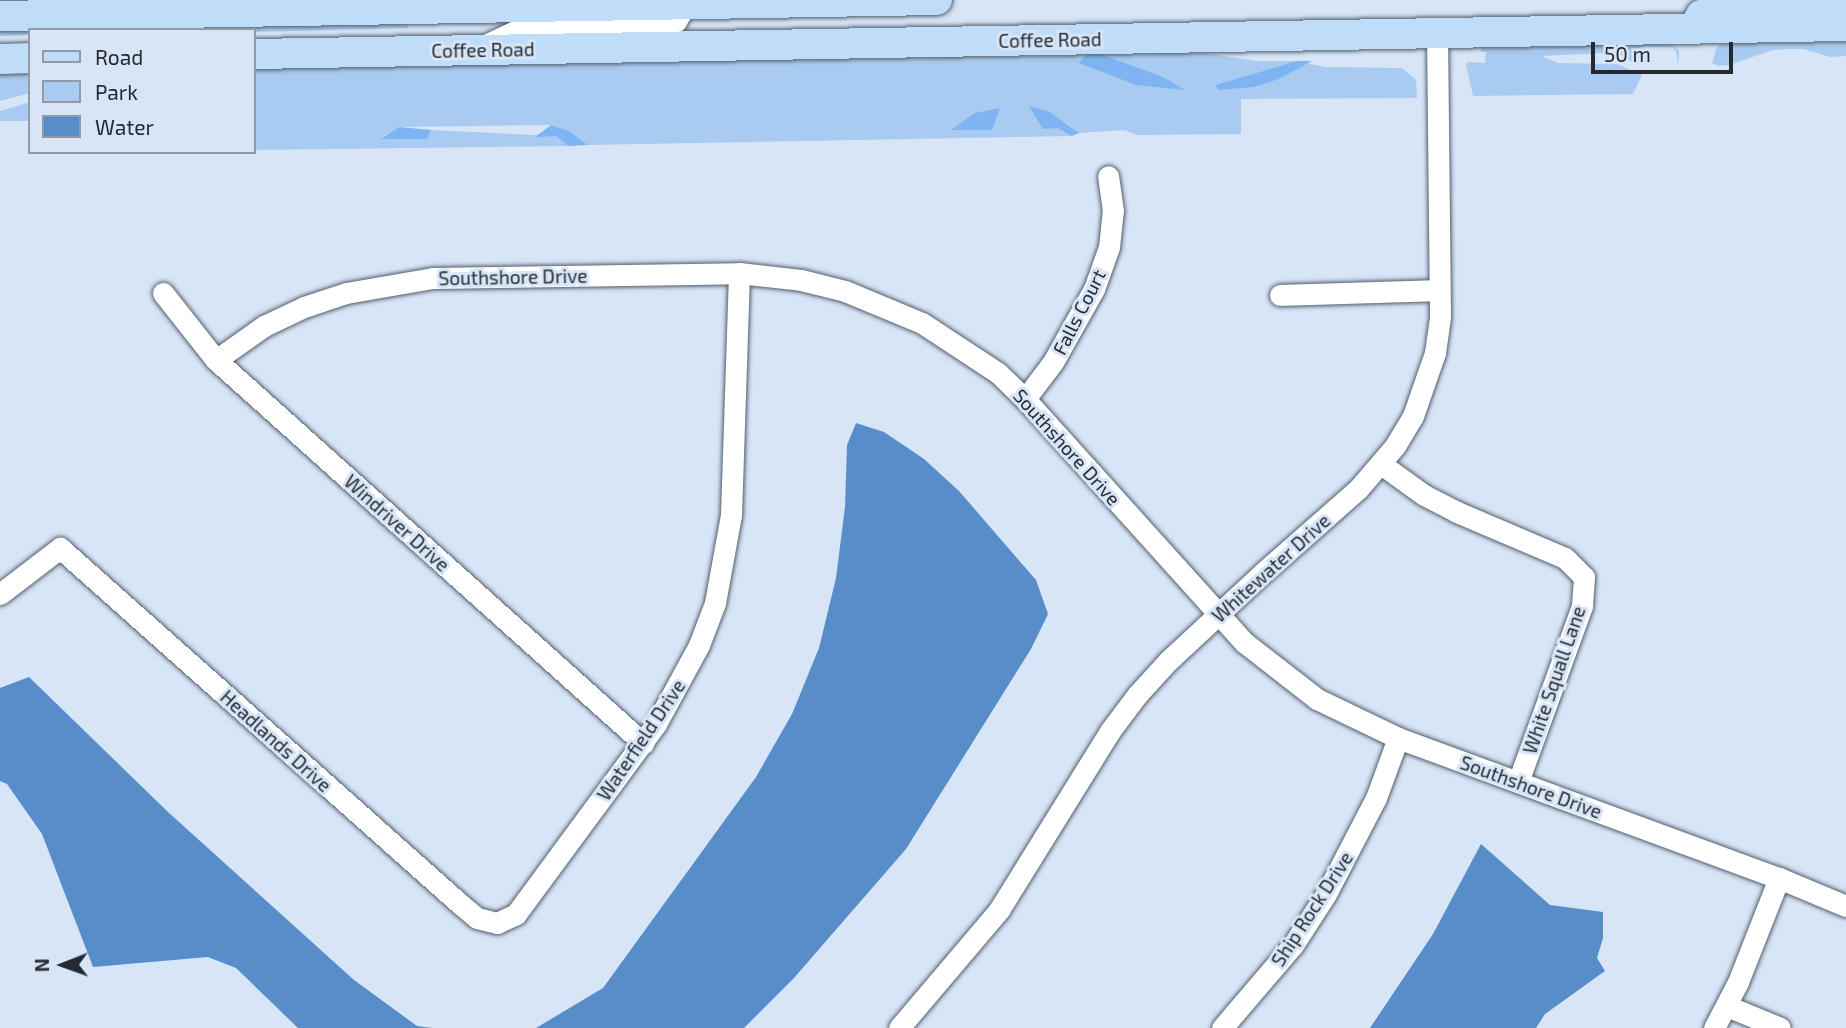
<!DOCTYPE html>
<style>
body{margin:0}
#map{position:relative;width:1846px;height:1028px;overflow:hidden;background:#d7e5f7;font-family:"Exo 2",sans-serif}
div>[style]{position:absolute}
.green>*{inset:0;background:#aacbf1}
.forest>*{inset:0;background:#7db4f1}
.water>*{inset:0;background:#578dc8}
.roads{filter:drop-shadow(0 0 2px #525f6d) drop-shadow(0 0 2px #525f6d)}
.minor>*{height:21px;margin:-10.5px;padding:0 10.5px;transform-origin:10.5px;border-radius:10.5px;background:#fff}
.secondary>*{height:30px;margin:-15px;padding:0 15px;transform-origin:15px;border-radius:15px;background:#bfdcf8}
span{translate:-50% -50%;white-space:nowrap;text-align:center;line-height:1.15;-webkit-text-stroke:6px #d7e5f7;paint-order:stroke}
.street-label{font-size:19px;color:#252a31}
.legend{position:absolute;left:28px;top:28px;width:228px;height:126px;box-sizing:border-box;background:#d7e5f7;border:2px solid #909aa8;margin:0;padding:9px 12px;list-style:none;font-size:21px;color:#252a31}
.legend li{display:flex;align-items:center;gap:14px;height:35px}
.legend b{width:35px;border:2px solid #909aa8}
.north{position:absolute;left:28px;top:930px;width:70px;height:70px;-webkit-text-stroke:5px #d7e5f7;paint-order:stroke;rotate:269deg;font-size:19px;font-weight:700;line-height:28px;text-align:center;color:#252a31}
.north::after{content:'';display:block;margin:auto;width:24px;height:32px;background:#252a31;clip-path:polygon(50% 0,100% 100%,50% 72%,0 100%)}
.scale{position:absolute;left:1591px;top:42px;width:142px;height:32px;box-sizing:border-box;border:4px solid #252a31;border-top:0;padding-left:9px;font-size:21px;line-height:24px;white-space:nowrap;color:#252a31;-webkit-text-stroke:5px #d7e5f7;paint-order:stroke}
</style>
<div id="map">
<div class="green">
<div style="clip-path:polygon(408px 22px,408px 28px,254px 32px,30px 30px,30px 35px,0 36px,0 30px)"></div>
<div style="clip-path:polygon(1846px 42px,1846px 56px,1830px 57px,1804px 49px,1788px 49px,1773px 50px,1729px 65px,1719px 66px,1712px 63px,1717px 47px,1725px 43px)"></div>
<div style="clip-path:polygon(1663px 44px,1671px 45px,1679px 51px,1678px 65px,1676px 51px,1672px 47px,1641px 47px,1635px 53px,1635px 64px,1619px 54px,1606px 53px,1542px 56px,1558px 63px,1617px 64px,1642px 75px,1633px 94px,1473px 96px,1466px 65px,1468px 62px,1485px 63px,1486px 52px,1481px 52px,1481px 47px)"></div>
<div style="clip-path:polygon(1204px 53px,1256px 61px,1297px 61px,1325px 67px,1402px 68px,1416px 80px,1417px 98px,1241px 99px,1241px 134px,1138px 135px,1124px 130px,1079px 133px,1065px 122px,1057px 128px,1072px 136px,588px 145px,569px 131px,551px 125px,399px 127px,383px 137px,428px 134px,431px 130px,556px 136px,568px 146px,254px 150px,254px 68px)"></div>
<div style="clip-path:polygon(30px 73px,30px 93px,0 101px,0 74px)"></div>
<div style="clip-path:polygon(30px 102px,30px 121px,0 121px,0 111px)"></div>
</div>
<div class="forest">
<div style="clip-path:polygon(1087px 54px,1100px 54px,1163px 77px,1185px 90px,1136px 85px,1079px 63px)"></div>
<div style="clip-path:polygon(1297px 61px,1312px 61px,1279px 79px,1253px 87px,1218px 90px,1216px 85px)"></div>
<div style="clip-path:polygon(1029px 106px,1050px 112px,1079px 133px,1072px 136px,1057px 128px,1043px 129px)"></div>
<div style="clip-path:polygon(1000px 108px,992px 130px,951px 130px,975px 113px)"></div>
<div style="clip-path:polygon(551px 125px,569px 131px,588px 145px,568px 146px,556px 136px,535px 137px)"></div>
<div style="clip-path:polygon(399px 127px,431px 130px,427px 139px,381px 139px)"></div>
</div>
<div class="water">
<div style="clip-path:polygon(856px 423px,884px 432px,924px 459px,959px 491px,1036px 580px,1048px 614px,1031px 649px,906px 849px,794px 978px,744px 1028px,536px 1028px,603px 988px,756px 777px,792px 714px,819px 648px,836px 578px,845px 507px,847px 445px)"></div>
<div style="clip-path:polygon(29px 677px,168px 812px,354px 980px,417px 1026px,432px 1028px,298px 1028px,236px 968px,208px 957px,93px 967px,42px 834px,7px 784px,0 781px,0 688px)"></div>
<div style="clip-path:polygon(1481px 844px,1550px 905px,1603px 912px,1603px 938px,1597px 958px,1605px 971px,1545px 1014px,1536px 1028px,1370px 1028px,1433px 934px)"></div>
</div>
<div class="roads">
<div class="minor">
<div style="left:481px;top:47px;width:40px;rotate:-25deg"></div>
<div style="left:517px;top:30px;width:143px;rotate:-1.6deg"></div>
<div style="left:660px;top:26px;width:17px;rotate:-17deg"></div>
<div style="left:676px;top:21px;width:25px;rotate:-58deg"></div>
<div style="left:163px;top:293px;width:85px;rotate:51.7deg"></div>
<div style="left:216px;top:360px;width:574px;rotate:41.89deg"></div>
<div style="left:1280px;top:295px;width:159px;rotate:-1.8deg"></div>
<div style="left:216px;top:360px;width:59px;rotate:-35.3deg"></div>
<div style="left:264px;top:326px;width:44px;rotate:-25.4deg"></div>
<div style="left:304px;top:307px;width:44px;rotate:-18.4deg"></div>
<div style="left:346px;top:293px;width:88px;rotate:-9.8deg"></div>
<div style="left:433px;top:278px;width:306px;rotate:-0.9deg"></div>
<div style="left:739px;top:273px;width:62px;rotate:6.4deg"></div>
<div style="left:801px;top:280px;width:45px;rotate:14deg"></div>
<div style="left:845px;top:291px;width:83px;rotate:22.6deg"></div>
<div style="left:922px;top:323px;width:91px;rotate:33.3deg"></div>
<div style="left:998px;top:373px;width:37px;rotate:44deg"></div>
<div style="left:1025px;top:399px;width:329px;rotate:48deg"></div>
<div style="left:1245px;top:643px;width:91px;rotate:37.9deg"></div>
<div style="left:1317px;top:699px;width:90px;rotate:25.7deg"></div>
<div style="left:1398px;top:738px;width:406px;rotate:20.2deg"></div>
<div style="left:1779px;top:878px;width:73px;rotate:22.7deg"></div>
<div style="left:1025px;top:399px;width:46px;rotate:-52.9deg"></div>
<div style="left:1053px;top:362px;width:84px;rotate:-60.7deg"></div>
<div style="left:1094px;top:289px;width:45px;rotate:-70.3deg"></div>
<div style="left:1109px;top:247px;width:36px;rotate:-84deg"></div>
<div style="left:1113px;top:211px;width:35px;rotate:-98deg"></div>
<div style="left:1381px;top:464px;width:53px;rotate:35.8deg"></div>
<div style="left:1424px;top:495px;width:37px;rotate:27deg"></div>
<div style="left:1457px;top:512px;width:117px;rotate:23.1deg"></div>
<div style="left:1565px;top:558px;width:27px;rotate:45deg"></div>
<div style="left:1584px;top:577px;width:29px;rotate:94deg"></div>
<div style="left:1582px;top:606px;width:187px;rotate:110deg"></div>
<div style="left:0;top:594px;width:76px;rotate:-37.5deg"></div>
<div style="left:60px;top:548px;width:534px;rotate:41.66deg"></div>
<div style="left:459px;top:903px;width:23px;rotate:40deg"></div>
<div style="left:477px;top:918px;width:21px;rotate:14deg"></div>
<div style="left:497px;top:923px;width:21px;rotate:-25deg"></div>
<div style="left:516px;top:914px;width:236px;rotate:-53.6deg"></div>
<div style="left:656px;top:724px;width:90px;rotate:-61.4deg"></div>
<div style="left:699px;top:645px;width:45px;rotate:-69.1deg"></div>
<div style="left:715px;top:603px;width:89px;rotate:-79.7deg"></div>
<div style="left:731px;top:515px;width:242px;rotate:-88.1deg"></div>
<div style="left:1727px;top:1006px;width:57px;rotate:22.5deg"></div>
<div style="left:899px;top:1028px;width:155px;rotate:-49.7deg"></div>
<div style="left:999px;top:910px;width:211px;rotate:-58.2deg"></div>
<div style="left:1110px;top:731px;width:45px;rotate:-53.1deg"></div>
<div style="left:1137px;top:695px;width:46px;rotate:-47.6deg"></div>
<div style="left:1168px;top:661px;width:132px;rotate:-42.9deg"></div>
<div style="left:1265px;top:571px;width:125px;rotate:-41.4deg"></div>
<div style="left:1359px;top:488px;width:55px;rotate:-49.4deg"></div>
<div style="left:1395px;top:446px;width:35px;rotate:-59deg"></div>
<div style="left:1413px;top:416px;width:67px;rotate:-70.8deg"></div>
<div style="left:1435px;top:353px;width:37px;rotate:-82deg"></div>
<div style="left:1440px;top:316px;width:281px;rotate:-90.6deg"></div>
<div style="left:1222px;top:1028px;width:109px;rotate:-49.5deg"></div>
<div style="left:1293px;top:945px;width:61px;rotate:-57.1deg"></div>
<div style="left:1326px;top:894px;width:108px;rotate:-62.5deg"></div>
<div style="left:1376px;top:798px;width:64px;rotate:-69.9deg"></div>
<div style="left:1714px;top:1028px;width:52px;rotate:-62.4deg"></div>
<div style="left:1738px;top:982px;width:112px;rotate:-68.5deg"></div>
</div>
<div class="secondary">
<div style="left:0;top:16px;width:937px;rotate:-0.98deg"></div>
<div style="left:1693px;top:29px;width:16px;rotate:-60deg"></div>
<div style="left:1701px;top:15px;width:20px;rotate:-20deg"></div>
<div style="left:1720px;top:8px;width:126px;rotate:-2.7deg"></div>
<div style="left:254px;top:54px;width:1592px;rotate:-1.01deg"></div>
<div style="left:0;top:59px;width:30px;rotate:-2deg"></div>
</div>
</div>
<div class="street-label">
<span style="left:1050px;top:40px;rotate:-1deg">Coffee Road</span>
<span style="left:483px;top:50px;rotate:-1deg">Coffee Road</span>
<span style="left:513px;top:277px;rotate:-1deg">Southshore Drive</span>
<span style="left:1079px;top:312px;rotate:-63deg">Falls Court</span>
<span style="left:1067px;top:447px;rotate:48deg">Southshore Drive</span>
<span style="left:397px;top:523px;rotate:42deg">Windriver Drive</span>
<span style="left:1271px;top:568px;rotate:-42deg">Whitewater Drive</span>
<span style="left:1554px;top:680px;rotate:-71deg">White Squall Lane</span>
<span style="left:641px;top:740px;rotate:-56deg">Waterfield Drive</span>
<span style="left:276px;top:741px;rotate:42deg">Headlands Drive</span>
<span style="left:1531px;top:787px;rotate:20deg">Southshore Drive</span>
<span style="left:1312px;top:909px;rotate:-57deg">Ship Rock Drive</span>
</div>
<ul class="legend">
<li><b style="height:9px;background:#bfdcf8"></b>Road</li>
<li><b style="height:19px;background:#aacbf1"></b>Park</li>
<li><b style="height:19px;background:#578dc8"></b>Water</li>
</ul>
<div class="north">N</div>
<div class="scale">50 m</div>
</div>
